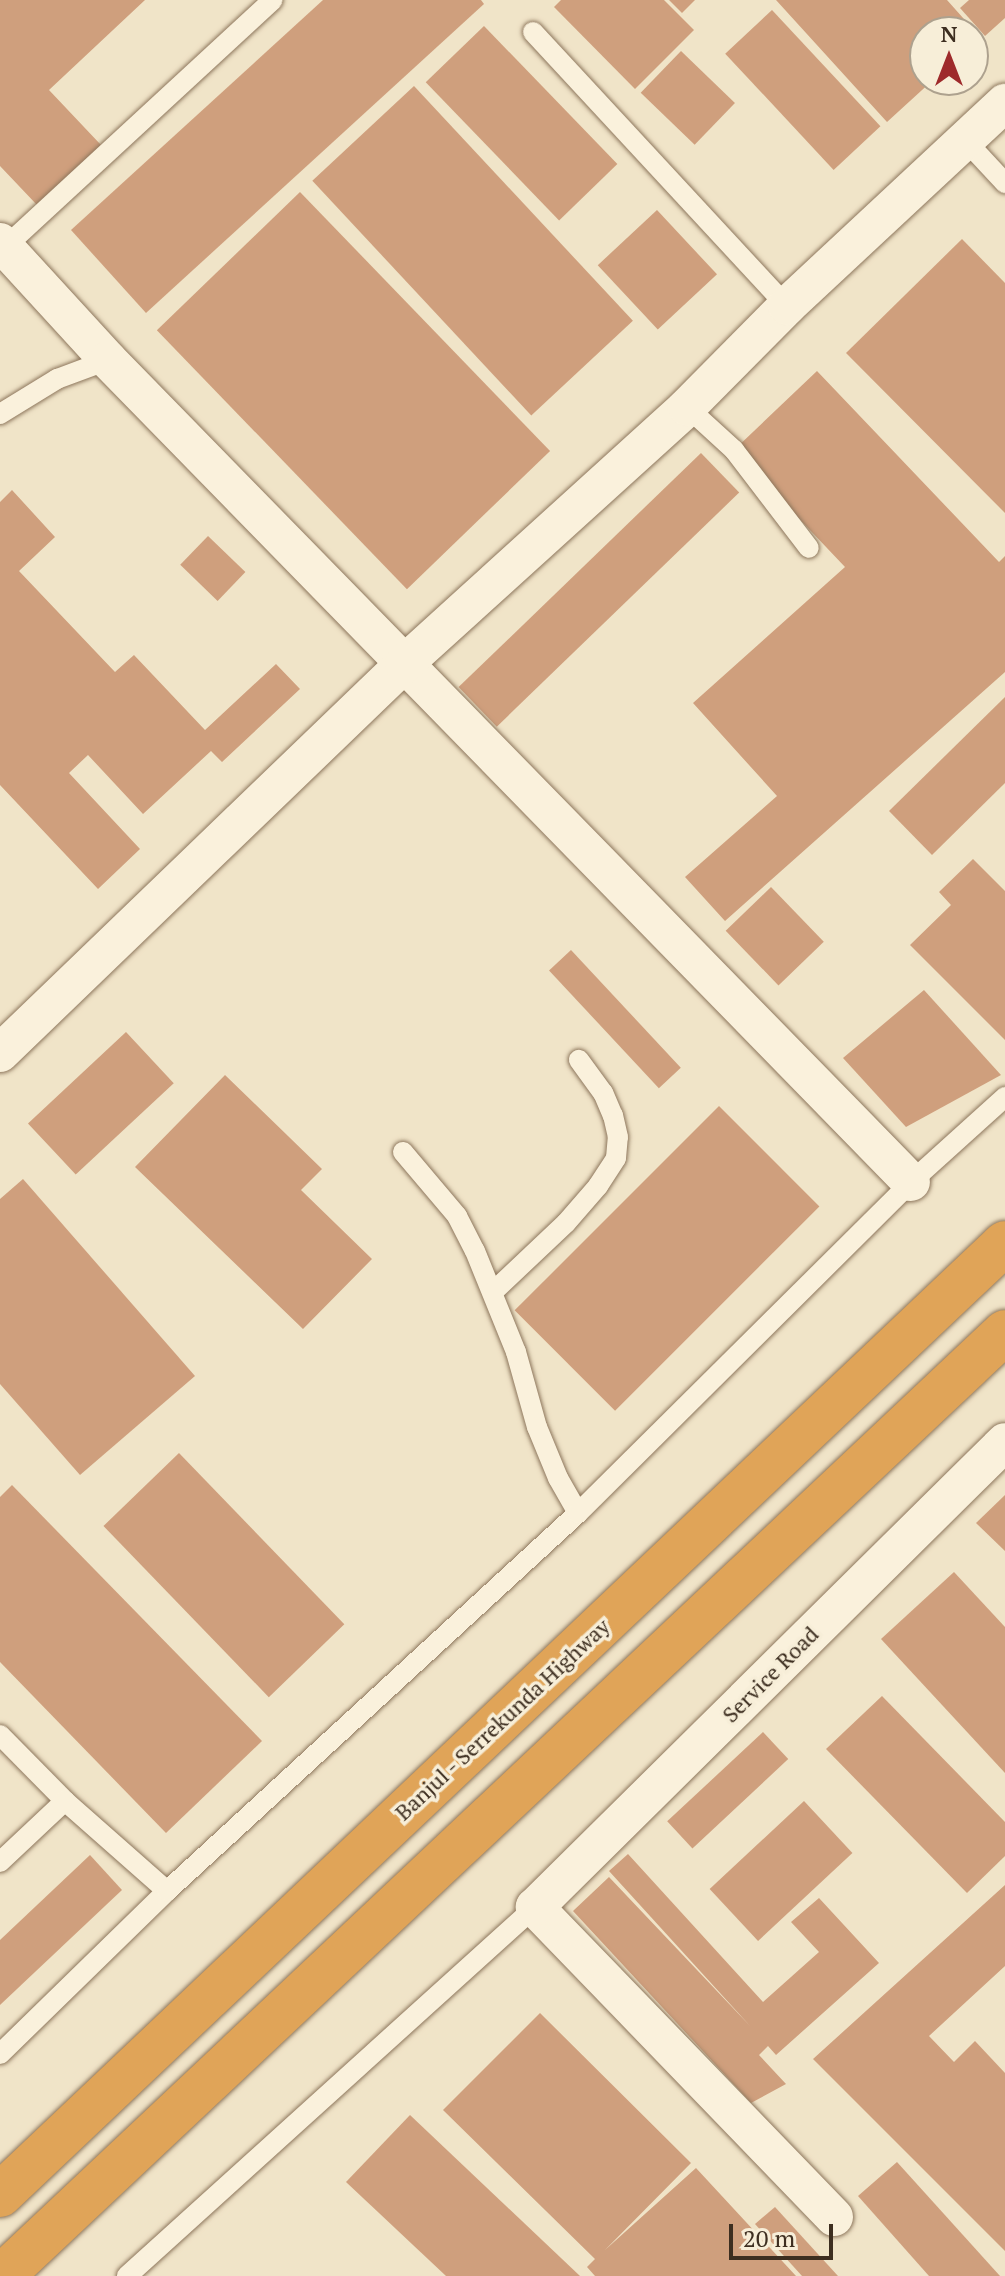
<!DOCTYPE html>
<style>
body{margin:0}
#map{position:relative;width:1005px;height:2276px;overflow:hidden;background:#f0e4c8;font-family:"PT Serif",serif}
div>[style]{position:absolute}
.building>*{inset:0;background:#cf9f7d;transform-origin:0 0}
.roads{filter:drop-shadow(0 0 2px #8d765c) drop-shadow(0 0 2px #8d765c)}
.lane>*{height:20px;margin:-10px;padding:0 10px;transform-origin:10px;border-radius:10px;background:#faf1dc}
.street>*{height:38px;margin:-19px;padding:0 19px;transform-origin:19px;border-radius:19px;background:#faf1dc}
.highway>*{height:44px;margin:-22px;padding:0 22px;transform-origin:22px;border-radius:22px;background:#e0a458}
span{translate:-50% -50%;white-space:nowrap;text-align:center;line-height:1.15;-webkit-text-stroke:7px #f7eed8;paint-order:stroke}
.street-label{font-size:22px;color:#3d2e20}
.north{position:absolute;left:909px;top:16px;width:80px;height:80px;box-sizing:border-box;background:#f7eed8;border:2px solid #ada18e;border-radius:50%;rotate:0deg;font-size:22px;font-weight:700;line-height:32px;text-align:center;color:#3d2e20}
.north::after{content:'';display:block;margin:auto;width:28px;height:36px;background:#9e2a2b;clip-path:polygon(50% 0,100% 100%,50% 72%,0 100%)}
.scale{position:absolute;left:729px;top:2224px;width:104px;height:36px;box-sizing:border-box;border:4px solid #3d2e20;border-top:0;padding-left:10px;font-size:24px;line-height:28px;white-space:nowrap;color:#3d2e20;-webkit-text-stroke:6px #f7eed8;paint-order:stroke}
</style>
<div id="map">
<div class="building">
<div style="clip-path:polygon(0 0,145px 0,49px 90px,101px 145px,37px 205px,0 166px)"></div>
<div style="clip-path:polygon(323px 0,481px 0,484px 4px,146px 313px,71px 230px)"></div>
<div style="clip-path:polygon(561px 0,664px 0,694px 30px,635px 89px,554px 7px)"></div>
<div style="clip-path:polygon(669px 0,695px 0,682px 13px)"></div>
<div style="clip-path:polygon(776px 0,947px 0,980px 37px,973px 44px,973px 32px,925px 32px,925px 80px,933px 80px,887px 122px)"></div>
<div style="clip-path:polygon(969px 0,1005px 0,1005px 18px,985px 36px,960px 8px)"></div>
<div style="left:772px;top:10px;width:159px;height:64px;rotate:47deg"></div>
<div style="left:484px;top:26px;width:192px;height:81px;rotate:46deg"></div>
<div style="left:681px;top:51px;width:75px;height:58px;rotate:44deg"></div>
<div style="left:414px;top:86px;width:321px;height:139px;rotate:47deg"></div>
<div style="left:300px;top:192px;width:360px;height:199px;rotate:46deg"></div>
<div style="left:657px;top:210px;width:88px;height:81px;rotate:47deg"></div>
<div style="clip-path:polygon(962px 239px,1005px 283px,1005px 513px,846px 353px)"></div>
<div style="clip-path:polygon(817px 371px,999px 562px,1005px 556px,1005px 672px,725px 921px,685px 877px,777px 796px,693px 703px,845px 567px,734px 450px)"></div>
<div style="left:701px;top:453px;width:55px;height:337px;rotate:46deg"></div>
<div style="clip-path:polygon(12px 490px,55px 537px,19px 571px,115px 672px,134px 655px,205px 730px,276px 664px,300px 689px,222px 762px,211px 751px,143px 814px,88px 755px,69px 773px,140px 849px,98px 889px,0 785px,0 502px)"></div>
<div style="left:208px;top:536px;width:52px;height:40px;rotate:44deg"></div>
<div style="clip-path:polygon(1005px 697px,1005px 783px,932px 855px,889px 811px)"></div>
<div style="clip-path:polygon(973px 859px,1005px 891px,1005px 1040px,910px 945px,951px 905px,939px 892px)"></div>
<div style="left:771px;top:887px;width:76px;height:63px;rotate:46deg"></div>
<div style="left:571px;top:950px;width:161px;height:30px;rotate:47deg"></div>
<div style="clip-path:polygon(924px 990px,1001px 1075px,906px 1127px,843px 1058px)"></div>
<div style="left:126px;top:1032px;width:70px;height:134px;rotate:47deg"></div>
<div style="clip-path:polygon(225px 1075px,322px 1169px,301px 1190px,372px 1259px,303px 1329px,135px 1167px)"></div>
<div style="left:719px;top:1106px;width:142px;height:289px;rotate:45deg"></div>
<div style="clip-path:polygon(23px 1179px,195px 1376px,80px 1475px,0 1384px,0 1199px)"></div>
<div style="left:179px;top:1453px;width:238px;height:105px;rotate:46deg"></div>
<div style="clip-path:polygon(12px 1485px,262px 1741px,166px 1833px,0 1662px,0 1497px)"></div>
<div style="clip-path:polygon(1005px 1495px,1005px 1551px,976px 1523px)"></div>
<div style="clip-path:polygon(954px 1572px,1005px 1627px,1005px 1773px,881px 1639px)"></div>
<div style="clip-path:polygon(882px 1696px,1005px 1822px,1005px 1856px,967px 1893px,826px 1749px)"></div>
<div style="left:763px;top:1732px;width:37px;height:131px;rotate:47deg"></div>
<div style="left:804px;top:1801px;width:71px;height:129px;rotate:47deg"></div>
<div style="clip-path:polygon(628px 1854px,763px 2002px,819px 1952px,791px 1922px,819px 1898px,879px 1963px,776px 2055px,768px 2046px,759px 2055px,786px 2084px,751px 2103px,573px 1911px,609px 1877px,751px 2027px,609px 1871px)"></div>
<div style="clip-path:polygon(90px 1855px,122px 1890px,0 2005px,0 1940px)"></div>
<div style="clip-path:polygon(1005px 1885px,1005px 1966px,929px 2036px,954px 2062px,975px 2041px,1005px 2073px,1005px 2251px,813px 2059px)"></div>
<div style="clip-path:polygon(540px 2013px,691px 2163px,605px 2250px,696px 2168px,796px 2276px,595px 2276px,587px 2267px,595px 2259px,443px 2110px)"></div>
<div style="clip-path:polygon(410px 2115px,580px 2276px,446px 2276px,346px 2182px)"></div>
<div style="clip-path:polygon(897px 2162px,1000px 2276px,929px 2276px,858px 2196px)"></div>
<div style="clip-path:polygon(775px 2207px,838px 2276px,802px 2276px,755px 2224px)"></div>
</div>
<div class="roads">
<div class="lane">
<div style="left:533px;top:32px;width:374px;rotate:47.2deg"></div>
<div style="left:965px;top:140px;width:59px;rotate:47.1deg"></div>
<div style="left:5px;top:247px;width:364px;rotate:-42.7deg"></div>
<div style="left:687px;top:407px;width:64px;rotate:42.5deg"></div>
<div style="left:734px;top:450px;width:123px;rotate:52.6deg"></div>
<div style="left:0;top:414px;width:67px;rotate:-31.6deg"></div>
<div style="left:57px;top:379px;width:54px;rotate:-20.4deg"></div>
<div style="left:403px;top:1152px;width:84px;rotate:49.8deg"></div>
<div style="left:457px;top:1216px;width:39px;rotate:63deg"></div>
<div style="left:475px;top:1251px;width:109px;rotate:67.9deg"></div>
<div style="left:516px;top:1352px;width:78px;rotate:74.4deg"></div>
<div style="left:537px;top:1427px;width:55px;rotate:67.6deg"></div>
<div style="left:558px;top:1478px;width:40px;rotate:60.3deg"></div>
<div style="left:494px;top:1291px;width:99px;rotate:-43.4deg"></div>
<div style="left:566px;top:1223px;width:49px;rotate:-49.1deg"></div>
<div style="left:598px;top:1186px;width:33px;rotate:-57deg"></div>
<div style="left:616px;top:1158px;width:21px;rotate:-85deg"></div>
<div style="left:618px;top:1137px;width:22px;rotate:-103deg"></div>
<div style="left:613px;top:1116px;width:25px;rotate:-113deg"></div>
<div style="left:603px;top:1093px;width:41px;rotate:-126deg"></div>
<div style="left:0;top:1735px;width:93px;rotate:45.4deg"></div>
<div style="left:65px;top:1801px;width:136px;rotate:41.4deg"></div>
<div style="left:0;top:1862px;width:89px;rotate:-43.2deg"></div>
<div style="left:0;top:2054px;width:233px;rotate:-44.3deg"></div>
<div style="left:167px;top:1891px;width:558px;rotate:-42.6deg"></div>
<div style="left:578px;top:1513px;width:470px;rotate:-44.8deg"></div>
<div style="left:911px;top:1182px;width:127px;rotate:-42.1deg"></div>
<div style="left:127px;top:2276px;width:550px;rotate:-42.13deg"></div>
</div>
<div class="street">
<div style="left:0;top:242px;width:160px;rotate:47.5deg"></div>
<div style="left:108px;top:360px;width:1149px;rotate:45.67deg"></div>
<div style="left:0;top:1053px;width:561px;rotate:-43.92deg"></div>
<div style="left:404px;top:664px;width:382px;rotate:-42.2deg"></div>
<div style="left:687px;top:407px;width:142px;rotate:-45.3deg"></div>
<div style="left:787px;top:306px;width:298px;rotate:-43deg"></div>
<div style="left:834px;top:2217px;width:431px;rotate:-134deg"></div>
<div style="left:535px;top:1907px;width:661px;rotate:-44.69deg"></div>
</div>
<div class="highway">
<div style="left:0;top:2195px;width:1384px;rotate:-43.45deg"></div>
<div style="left:2px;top:2276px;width:1377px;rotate:-43.26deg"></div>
</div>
</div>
<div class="street-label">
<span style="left:770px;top:1674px;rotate:-45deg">Service Road</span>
<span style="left:502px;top:1719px;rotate:-43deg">Banjul - Serrekunda Highway</span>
</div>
<div class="north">N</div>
<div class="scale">20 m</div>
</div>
